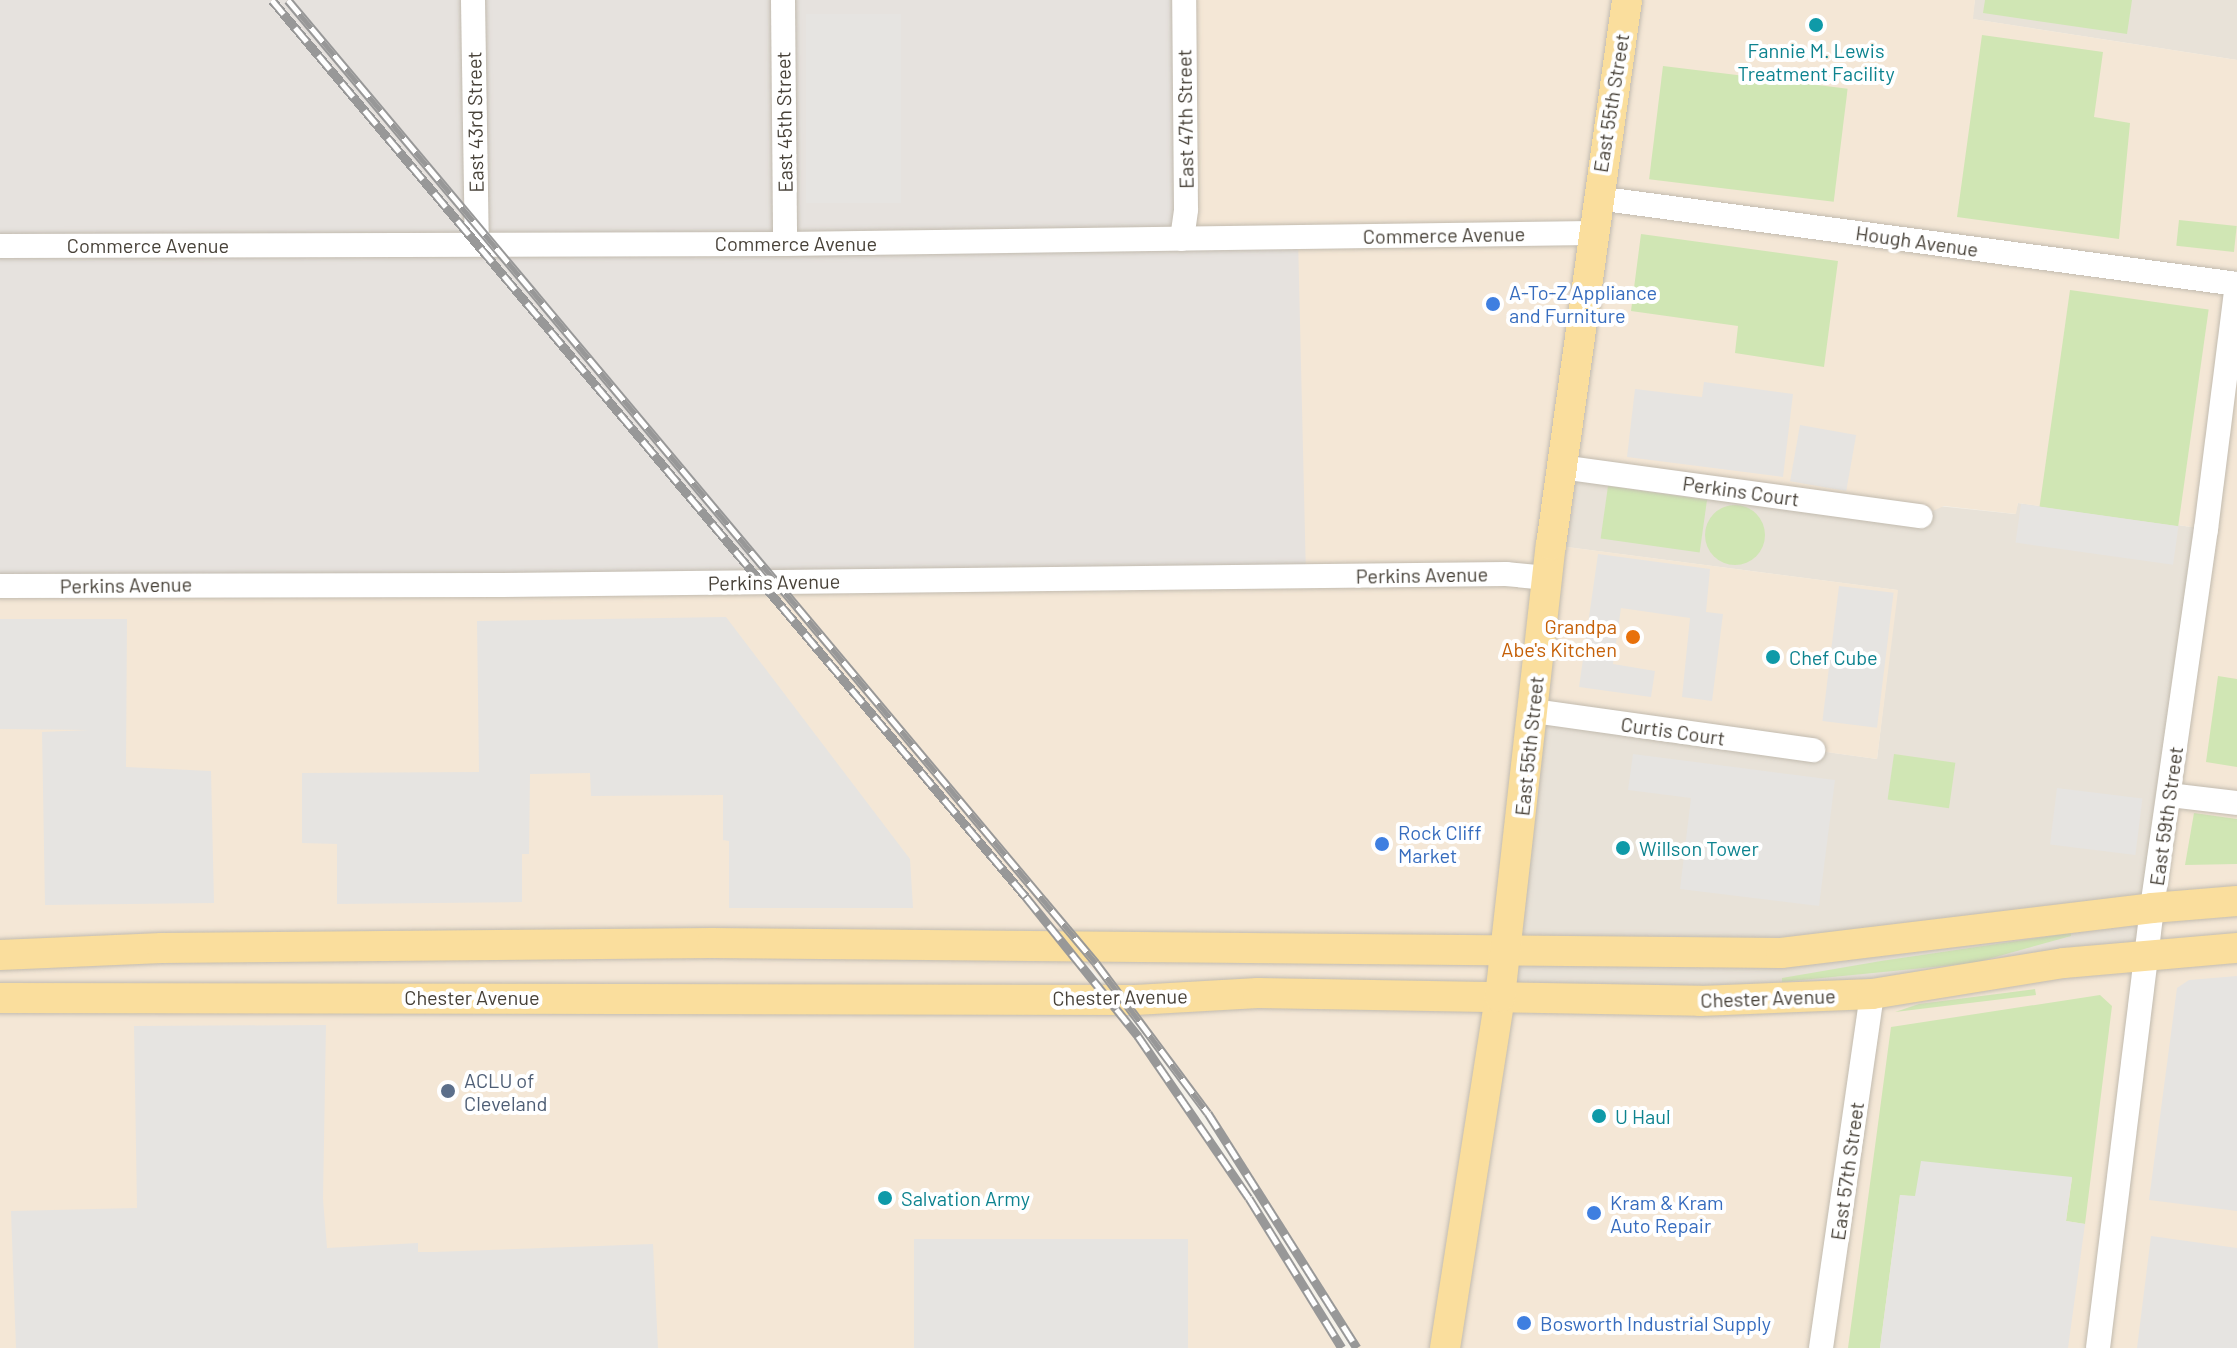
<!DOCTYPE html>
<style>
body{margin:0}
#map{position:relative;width:2237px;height:1348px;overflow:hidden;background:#f4f1e9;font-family:Barlow,sans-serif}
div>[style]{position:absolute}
.residential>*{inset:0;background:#e8e2d8}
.commercial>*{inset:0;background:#f4e7d6}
.industrial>*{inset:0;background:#e6e2de}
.green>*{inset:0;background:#d0e6b4;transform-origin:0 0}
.round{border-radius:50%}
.parking>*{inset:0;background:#e6e4e1;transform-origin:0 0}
.roads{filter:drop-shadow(0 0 2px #c2bbaf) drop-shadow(0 0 2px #c2bbaf)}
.minor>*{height:24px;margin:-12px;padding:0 12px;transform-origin:12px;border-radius:12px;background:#fff}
.major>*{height:30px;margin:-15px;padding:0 15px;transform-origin:15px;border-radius:15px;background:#fade9d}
.rail>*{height:9px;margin-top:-4.5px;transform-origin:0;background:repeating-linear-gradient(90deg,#fff 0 18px,#989898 0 36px);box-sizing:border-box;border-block:2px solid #989898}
.dots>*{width:22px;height:22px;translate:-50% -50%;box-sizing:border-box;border:4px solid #fff;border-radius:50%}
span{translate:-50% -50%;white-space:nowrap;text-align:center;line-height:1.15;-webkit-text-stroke:8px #fff;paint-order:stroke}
.culture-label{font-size:20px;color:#0d838f}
.left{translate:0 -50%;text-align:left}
.street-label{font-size:20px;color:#474138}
.shop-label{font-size:20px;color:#366cbe}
.food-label{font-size:20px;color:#c56008}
.right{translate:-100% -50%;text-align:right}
.service-label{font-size:20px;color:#4e5e75}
</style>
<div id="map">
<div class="residential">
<div style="clip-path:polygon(1975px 0,2237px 0,2237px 60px,1972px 19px)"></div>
<div style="clip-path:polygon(1561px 467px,2015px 514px,2018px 503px,2206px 529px,2146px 955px,1995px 977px,1500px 997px,1534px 711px,1877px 759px,1897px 590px,1551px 545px)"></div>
</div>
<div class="commercial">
<div style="clip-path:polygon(evenodd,1184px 0,1975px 0,1973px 19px,2237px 60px,2237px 1348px,1357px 1348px,1267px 1202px,1154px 1036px,1036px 908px,1138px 1036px,1198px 1119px,1342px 1348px,0 1348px,0 586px,1182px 239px,1184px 0,1562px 467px,1921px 516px,1944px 506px,2016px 514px,2018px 503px,2206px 529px,2146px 955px,1700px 1001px,1501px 997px,1534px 712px,1877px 759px,1897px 599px,1898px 590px,1552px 545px,1562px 467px)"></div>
</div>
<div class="industrial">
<div style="clip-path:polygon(0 0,1184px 0,1182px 238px,1298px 237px,1306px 577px,0 586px)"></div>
</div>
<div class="green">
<div style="clip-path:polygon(1985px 0,2132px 0,2127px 34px,1983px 13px)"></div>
<div style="clip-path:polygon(1982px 35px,2103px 52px,2094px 117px,2130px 123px,2119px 239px,1957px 217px)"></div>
<div style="left:1663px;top:66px;width:186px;height:114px;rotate:7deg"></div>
<div style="left:2179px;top:220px;width:58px;height:26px;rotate:6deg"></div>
<div style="clip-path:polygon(1641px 234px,1838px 261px,1824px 367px,1735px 353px,1738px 326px,1631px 311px)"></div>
<div style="left:2070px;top:290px;width:140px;height:219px;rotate:8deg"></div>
<div style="left:1608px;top:486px;width:100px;height:53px;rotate:8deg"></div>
<div class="round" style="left:1705px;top:505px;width:60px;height:60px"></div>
<div style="clip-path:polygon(2218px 676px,2237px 679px,2237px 767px,2206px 762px)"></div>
<div style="left:1894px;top:754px;width:62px;height:46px;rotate:8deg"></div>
<div style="clip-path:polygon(2194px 813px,2237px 819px,2237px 864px,2185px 865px)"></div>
<div style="clip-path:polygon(2071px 933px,2071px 936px,1974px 963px,1782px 982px,1782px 978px,1881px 961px)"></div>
<div style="clip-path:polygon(2035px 989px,2036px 995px,1895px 1012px,1919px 1004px)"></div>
<div style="clip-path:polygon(2100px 995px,2112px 1006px,2085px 1224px,2066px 1221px,2072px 1178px,1915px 1197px,1900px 1195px,1880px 1348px,1848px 1348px,1891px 1027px)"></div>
</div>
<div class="parking">
<div style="left:806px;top:14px;width:95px;height:189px"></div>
<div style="clip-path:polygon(1704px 382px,1793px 394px,1783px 477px,1627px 457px,1635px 389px,1702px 397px)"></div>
<div style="left:1800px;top:425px;width:57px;height:57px;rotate:10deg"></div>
<div style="left:2021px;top:504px;width:159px;height:39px;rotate:8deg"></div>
<div style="clip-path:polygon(1598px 554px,1710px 569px,1706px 612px,1723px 614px,1712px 701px,1682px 697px,1690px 618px,1621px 608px,1613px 664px,1655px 671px,1651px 697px,1579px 687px)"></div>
<div style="left:1839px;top:586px;width:55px;height:136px;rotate:7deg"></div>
<div style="clip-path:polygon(726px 617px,910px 859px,913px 908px,729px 908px,729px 841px,723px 840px,723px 795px,591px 796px,590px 773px,530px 774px,529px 854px,522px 854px,522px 902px,337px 904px,337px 844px,302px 843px,302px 773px,479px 772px,477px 621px)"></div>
<div style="clip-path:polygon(0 619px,127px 619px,126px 767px,211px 771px,214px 903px,45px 905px,42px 732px,89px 730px,0 729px)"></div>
<div style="clip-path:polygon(1633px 754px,1835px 780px,1819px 906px,1680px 889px,1691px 798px,1628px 790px)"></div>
<div style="left:2057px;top:788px;width:86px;height:57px;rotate:7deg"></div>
<div style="clip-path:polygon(2237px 976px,2237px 1211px,2149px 1200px,2177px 988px,2189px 980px)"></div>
<div style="clip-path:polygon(326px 1025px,323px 1199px,327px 1248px,418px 1243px,418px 1252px,434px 1252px,653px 1244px,658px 1348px,16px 1348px,11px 1211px,137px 1208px,134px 1026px)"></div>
<div style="clip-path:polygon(1921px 1161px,2072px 1177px,2066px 1221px,2085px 1224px,2068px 1348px,1880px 1348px,1900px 1195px,1915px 1196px)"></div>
<div style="clip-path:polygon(2151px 1236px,2237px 1248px,2237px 1348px,2137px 1348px)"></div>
<div style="left:914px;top:1239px;width:274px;height:109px"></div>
</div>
<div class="roads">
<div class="minor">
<div style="left:473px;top:0;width:244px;rotate:89.1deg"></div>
<div style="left:783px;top:0;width:244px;rotate:89.5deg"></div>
<div style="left:1597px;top:198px;width:646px;rotate:7.65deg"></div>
<div style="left:1182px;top:239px;width:30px;rotate:-82deg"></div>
<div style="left:1186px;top:209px;width:209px;rotate:-90.5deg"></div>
<div style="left:0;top:246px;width:785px;rotate:-0.15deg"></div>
<div style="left:785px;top:244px;width:807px;rotate:-0.78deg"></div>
<div style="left:1561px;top:467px;width:363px;rotate:7.8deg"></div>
<div style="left:0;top:586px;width:502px;rotate:-0.11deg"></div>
<div style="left:502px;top:585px;width:1004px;rotate:-0.63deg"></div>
<div style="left:1506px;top:574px;width:41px;rotate:5.6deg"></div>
<div style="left:1534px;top:711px;width:282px;rotate:8deg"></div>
<div style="left:2170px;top:795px;width:67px;rotate:6.8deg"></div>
<div style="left:1821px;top:1348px;width:358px;rotate:-81.8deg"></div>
<div style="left:2098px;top:1348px;width:443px;rotate:-83deg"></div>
<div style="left:2152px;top:908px;width:383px;rotate:-81.9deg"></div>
<div style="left:2206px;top:529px;width:247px;rotate:-82.8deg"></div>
</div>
<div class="major">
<div style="left:0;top:955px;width:162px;rotate:-2.5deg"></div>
<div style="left:162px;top:948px;width:550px;rotate:-0.52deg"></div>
<div style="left:712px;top:943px;width:1069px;rotate:0.54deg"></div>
<div style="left:1781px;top:953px;width:374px;rotate:-6.9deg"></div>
<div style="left:2152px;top:908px;width:85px;rotate:-4.7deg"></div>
<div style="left:0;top:998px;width:1135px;rotate:0.1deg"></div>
<div style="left:1135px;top:1000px;width:123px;rotate:-3.3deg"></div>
<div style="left:1258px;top:993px;width:442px;rotate:1deg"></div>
<div style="left:1700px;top:1001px;width:172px;rotate:-2.3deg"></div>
<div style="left:1872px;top:994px;width:194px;rotate:-9.2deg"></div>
<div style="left:2064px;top:963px;width:174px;rotate:-5deg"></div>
<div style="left:1445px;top:1348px;width:355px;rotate:-81.1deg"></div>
<div style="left:1500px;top:997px;width:455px;rotate:-83.6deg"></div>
<div style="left:1551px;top:545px;width:550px;rotate:-82.06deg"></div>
</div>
</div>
<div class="rail">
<div style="left:272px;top:0;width:1172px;rotate:49.95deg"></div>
<div style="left:1026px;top:897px;width:179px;rotate:51.1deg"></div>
<div style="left:1138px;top:1036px;width:196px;rotate:55.6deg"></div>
<div style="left:1249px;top:1198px;width:176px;rotate:58.2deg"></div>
<div style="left:288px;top:0;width:1257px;rotate:50deg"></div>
<div style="left:1096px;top:963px;width:187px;rotate:53.3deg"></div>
<div style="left:1208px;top:1113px;width:278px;rotate:57.6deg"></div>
</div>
<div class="dots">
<div style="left:1816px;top:25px;background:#0f9aa8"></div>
<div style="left:1493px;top:304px;background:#3f7fe0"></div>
<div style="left:1633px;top:637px;background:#e8710a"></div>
<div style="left:1773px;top:657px;background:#0f9aa8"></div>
<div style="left:1382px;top:844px;background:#3f7fe0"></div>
<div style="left:1623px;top:848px;background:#0f9aa8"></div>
<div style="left:448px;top:1091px;background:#5c6f8a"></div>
<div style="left:1599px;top:1116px;background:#0f9aa8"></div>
<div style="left:885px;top:1198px;background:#0f9aa8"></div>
<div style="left:1594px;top:1213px;background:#3f7fe0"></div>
<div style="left:1524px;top:1323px;background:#3f7fe0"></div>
</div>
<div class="culture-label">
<span style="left:1816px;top:62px">Fannie M. Lewis<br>Treatment Facility</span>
<span class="left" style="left:1789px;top:657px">Chef Cube</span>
<span class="left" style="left:1639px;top:848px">Willson Tower</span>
<span class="left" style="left:1615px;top:1116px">U Haul</span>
<span class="left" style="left:901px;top:1198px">Salvation Army</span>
</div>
<div class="street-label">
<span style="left:1611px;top:103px;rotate:-81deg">East 55th Street</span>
<span style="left:1185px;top:119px;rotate:-91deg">East 47th Street</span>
<span style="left:475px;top:122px;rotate:-91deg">East 43rd Street</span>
<span style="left:784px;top:122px;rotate:-91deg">East 45th Street</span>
<span style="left:1444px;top:235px;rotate:-1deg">Commerce Avenue</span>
<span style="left:1917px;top:241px;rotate:8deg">Hough Avenue</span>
<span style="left:796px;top:243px">Commerce Avenue</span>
<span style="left:148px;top:245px">Commerce Avenue</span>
<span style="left:1741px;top:491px;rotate:8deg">Perkins Court</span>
<span style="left:1422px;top:575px;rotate:-1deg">Perkins Avenue</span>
<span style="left:774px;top:582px;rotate:-1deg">Perkins Avenue</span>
<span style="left:126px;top:585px;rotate:-1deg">Perkins Avenue</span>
<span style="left:1673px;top:731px;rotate:8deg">Curtis Court</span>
<span style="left:1529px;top:746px;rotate:-84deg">East 55th Street</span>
<span style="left:2166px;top:816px;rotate:-82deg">East 59th Street</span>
<span style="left:472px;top:997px">Chester Avenue</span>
<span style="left:1120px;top:997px;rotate:-1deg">Chester Avenue</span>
<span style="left:1768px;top:998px;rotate:-2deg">Chester Avenue</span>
<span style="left:1847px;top:1171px;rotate:-82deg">East 57th Street</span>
</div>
<div class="shop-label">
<span class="left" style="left:1509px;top:304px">A-To-Z Appliance<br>and Furniture</span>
<span class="left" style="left:1398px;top:844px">Rock Cliff<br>Market</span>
<span class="left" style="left:1610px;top:1214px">Kram &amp; Kram<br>Auto Repair</span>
<span class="left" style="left:1540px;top:1323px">Bosworth Industrial Supply</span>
</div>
<div class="food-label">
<span class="right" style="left:1617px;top:638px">Grandpa<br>Abe's Kitchen</span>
</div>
<div class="service-label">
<span class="left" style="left:464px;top:1092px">ACLU of<br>Cleveland</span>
</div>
</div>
